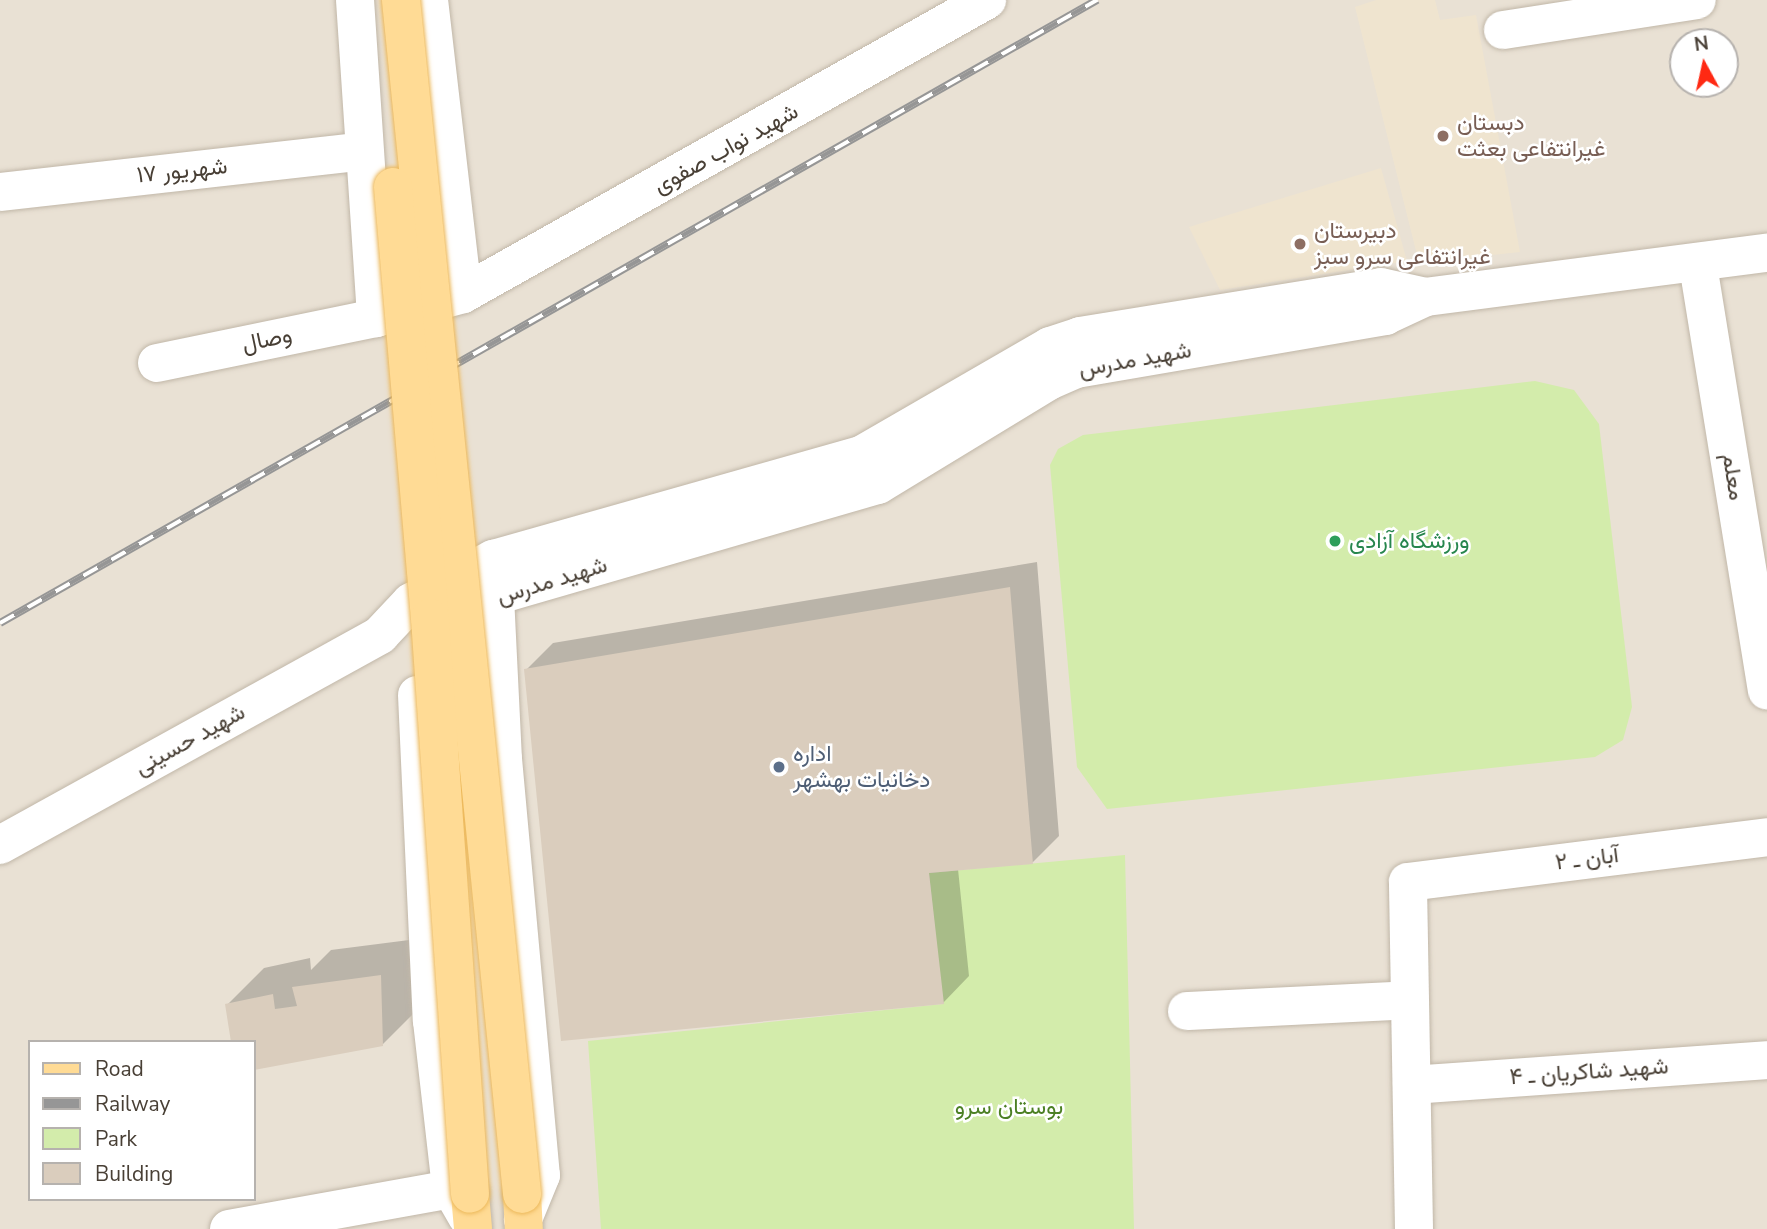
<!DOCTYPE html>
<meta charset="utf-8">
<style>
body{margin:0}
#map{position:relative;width:1767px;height:1229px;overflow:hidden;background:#f4efe6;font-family:"Nunito Sans",Vazirmatn,sans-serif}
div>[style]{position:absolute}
.residential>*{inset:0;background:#e9e1d4}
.education>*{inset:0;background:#efe4cf}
.green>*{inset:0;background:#d3ecab}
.shadow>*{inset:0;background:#0003}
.building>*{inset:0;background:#dacdbd}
.roads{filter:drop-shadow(0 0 2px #c1b7a8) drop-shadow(0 0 2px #c1b7a8)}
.minor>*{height:38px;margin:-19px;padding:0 19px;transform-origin:19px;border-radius:19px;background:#fff}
.major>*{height:38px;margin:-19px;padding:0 19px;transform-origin:19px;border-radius:19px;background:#ffdb95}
.rail>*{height:8px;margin-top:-4px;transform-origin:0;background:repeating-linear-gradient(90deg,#fff 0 16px,#969696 0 32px);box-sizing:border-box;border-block:2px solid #969696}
.bridges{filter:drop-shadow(0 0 2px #edb95b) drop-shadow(0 0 2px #edb95b)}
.major-bridge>*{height:38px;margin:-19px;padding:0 19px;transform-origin:19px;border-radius:19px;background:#ffdb95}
.dots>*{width:19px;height:19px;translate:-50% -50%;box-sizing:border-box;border:4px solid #fff;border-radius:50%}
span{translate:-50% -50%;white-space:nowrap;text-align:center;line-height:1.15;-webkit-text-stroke:5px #fff;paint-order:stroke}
.education-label{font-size:23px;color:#785e54}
.left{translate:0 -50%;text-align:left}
.street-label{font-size:23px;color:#483f35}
.leisure-label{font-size:23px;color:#27864d}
.service-label{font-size:23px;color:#4e5e75}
.park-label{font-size:23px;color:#4b7f23}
.legend{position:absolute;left:28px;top:1040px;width:228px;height:161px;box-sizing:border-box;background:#fff;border:2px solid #b6b2ae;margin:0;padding:9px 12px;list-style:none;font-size:21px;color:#483f35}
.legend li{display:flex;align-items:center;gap:14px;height:35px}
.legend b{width:35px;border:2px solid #b6b2ae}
.north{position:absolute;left:1669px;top:28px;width:70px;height:70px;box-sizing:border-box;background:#fff;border:2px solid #b6b2ae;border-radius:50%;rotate:352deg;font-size:19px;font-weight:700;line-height:28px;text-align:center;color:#483f35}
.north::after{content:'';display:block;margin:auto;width:24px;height:32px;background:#ff2913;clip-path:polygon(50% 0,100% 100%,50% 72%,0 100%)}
</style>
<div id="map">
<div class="residential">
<div style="clip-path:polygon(evenodd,0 0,1767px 0,1767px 1229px,0 1229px,0 0,1683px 42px,1725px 42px,1725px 84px,1683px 84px,1683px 42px,0 0,30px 1042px,254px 1042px,254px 1199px,30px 1199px,30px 1042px)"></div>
</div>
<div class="education">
<div style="clip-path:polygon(1376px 0,1435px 0,1440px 20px,1476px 15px,1520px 252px,1419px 263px,1355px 7px)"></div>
<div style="clip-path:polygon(1381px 168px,1407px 261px,1220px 290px,1189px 227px)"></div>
</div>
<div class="green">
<div style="clip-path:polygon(1535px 381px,1574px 390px,1599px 424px,1632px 707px,1623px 740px,1595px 757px,1107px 809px,1077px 767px,1050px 465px,1058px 449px,1083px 435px)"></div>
<div style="clip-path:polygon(1125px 855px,1134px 1229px,601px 1229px,588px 1041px,943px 1004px,929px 873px)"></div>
</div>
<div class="shadow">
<div style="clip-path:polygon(1037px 562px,1059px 836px,1033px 862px,958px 869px,969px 976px,943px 1003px,526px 670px,553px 643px)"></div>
<div style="clip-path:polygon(417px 939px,420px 1007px,383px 1044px,254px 1069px,254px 1042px,227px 1005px,264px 968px,310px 958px,311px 970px,331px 950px)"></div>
</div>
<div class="building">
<div style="clip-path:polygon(1010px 587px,1033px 864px,929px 873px,944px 1004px,561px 1041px,524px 669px)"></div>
<div style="clip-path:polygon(381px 975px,383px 1046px,254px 1070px,254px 1042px,231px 1042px,225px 1004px,273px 994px,275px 1009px,297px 1006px,292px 987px)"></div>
</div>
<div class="roads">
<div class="minor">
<div style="left:355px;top:0;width:319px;rotate:86.2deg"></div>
<div style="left:429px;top:0;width:296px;rotate:83.4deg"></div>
<div style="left:1503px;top:30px;width:196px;rotate:-8.8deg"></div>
<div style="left:0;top:192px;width:366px;rotate:-6.4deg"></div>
<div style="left:1698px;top:265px;width:431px;rotate:80.8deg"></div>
<div style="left:157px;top:363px;width:224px;rotate:-11.6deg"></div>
<div style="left:376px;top:318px;width:90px;rotate:-15.4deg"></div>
<div style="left:463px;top:294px;width:601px;rotate:-29.3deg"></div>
<div style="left:494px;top:576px;width:183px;rotate:87.2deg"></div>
<div style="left:503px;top:759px;width:418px;rotate:84.8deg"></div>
<div style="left:541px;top:1175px;width:48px;rotate:112.2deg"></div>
<div style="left:435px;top:629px;width:68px;rotate:-28.8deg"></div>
<div style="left:495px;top:596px;width:399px;rotate:-16.2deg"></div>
<div style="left:878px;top:485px;width:200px;rotate:-31.3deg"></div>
<div style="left:1049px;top:381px;width:30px;rotate:-24deg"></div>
<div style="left:1076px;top:369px;width:314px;rotate:-9.7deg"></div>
<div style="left:1385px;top:316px;width:45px;rotate:-24.9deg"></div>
<div style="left:1426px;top:297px;width:344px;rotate:-7.4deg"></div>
<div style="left:417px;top:695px;width:326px;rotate:87.4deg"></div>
<div style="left:432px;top:1021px;width:169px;rotate:83.5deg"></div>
<div style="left:451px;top:1189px;width:32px;rotate:60deg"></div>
<div style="left:0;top:845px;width:434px;rotate:-28.9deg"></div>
<div style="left:380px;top:635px;width:45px;rotate:-46.8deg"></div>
<div style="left:411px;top:602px;width:93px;rotate:-27.7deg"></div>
<div style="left:493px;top:559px;width:385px;rotate:-15.8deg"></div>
<div style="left:863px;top:454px;width:216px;rotate:-30deg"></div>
<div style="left:1050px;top:346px;width:32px;rotate:-18deg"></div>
<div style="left:1080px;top:336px;width:305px;rotate:-9.2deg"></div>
<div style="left:1381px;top:287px;width:46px;rotate:12.5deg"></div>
<div style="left:1187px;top:1011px;width:223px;rotate:-2.8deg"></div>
<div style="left:1412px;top:1085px;width:356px;rotate:-4deg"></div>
<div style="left:229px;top:1229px;width:226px;rotate:-10.2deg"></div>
<div style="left:1414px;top:1229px;width:347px;rotate:-91deg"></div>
<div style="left:1408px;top:882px;width:362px;rotate:-7.1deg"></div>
</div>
<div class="major">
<div style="left:470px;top:1194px;width:35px;rotate:85deg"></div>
<div style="left:522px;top:1194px;width:35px;rotate:87deg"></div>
</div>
</div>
<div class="rail">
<div style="left:0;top:623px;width:1262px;rotate:-29.59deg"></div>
</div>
<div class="bridges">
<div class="major-bridge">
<div style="left:401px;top:0;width:1200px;rotate:84.21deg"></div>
<div style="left:393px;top:187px;width:433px;rotate:85.1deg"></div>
<div style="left:430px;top:618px;width:577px;rotate:86.03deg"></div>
</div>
</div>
<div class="dots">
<div style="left:1443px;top:136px;background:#8d6e63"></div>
<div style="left:1300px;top:244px;background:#8d6e63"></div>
<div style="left:1335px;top:541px;background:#2e9e5b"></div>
<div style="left:779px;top:767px;background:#5c6f8a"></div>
</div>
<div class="education-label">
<span class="left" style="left:1457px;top:136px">دبستان<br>غیرانتفاعی بعثت</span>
<span class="left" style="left:1314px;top:244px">دبیرستان<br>غیرانتفاعی سرو سبز</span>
</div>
<div class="street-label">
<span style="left:726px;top:149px;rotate:-29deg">شهید نواب صفوی</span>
<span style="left:182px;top:171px;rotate:-6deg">۱۷ شهریور</span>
<span style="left:267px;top:340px;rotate:-12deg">وصال</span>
<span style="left:1135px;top:360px;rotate:-10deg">شهید مدرس</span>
<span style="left:1733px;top:477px;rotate:81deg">معلم</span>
<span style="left:552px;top:581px;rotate:-17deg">شهید مدرس</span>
<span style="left:190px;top:740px;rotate:-29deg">شهید حسینی</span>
<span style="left:1587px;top:859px;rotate:-7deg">آبان ـ ۲</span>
<span style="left:1589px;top:1072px;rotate:-4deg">شهید شاکریان ـ ۴</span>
</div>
<div class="leisure-label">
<span class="left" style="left:1349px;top:541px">ورزشگاه آزادی</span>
</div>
<div class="service-label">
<span class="left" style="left:793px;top:767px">اداره<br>دخانیات بهشهر</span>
</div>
<div class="park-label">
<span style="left:1009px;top:1107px">بوستان سرو</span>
</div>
<ul class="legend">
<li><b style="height:9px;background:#ffdb95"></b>Road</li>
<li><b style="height:9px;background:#969696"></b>Railway</li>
<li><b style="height:19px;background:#d3ecab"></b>Park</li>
<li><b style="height:19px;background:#dacdbd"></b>Building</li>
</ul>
<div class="north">N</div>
</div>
